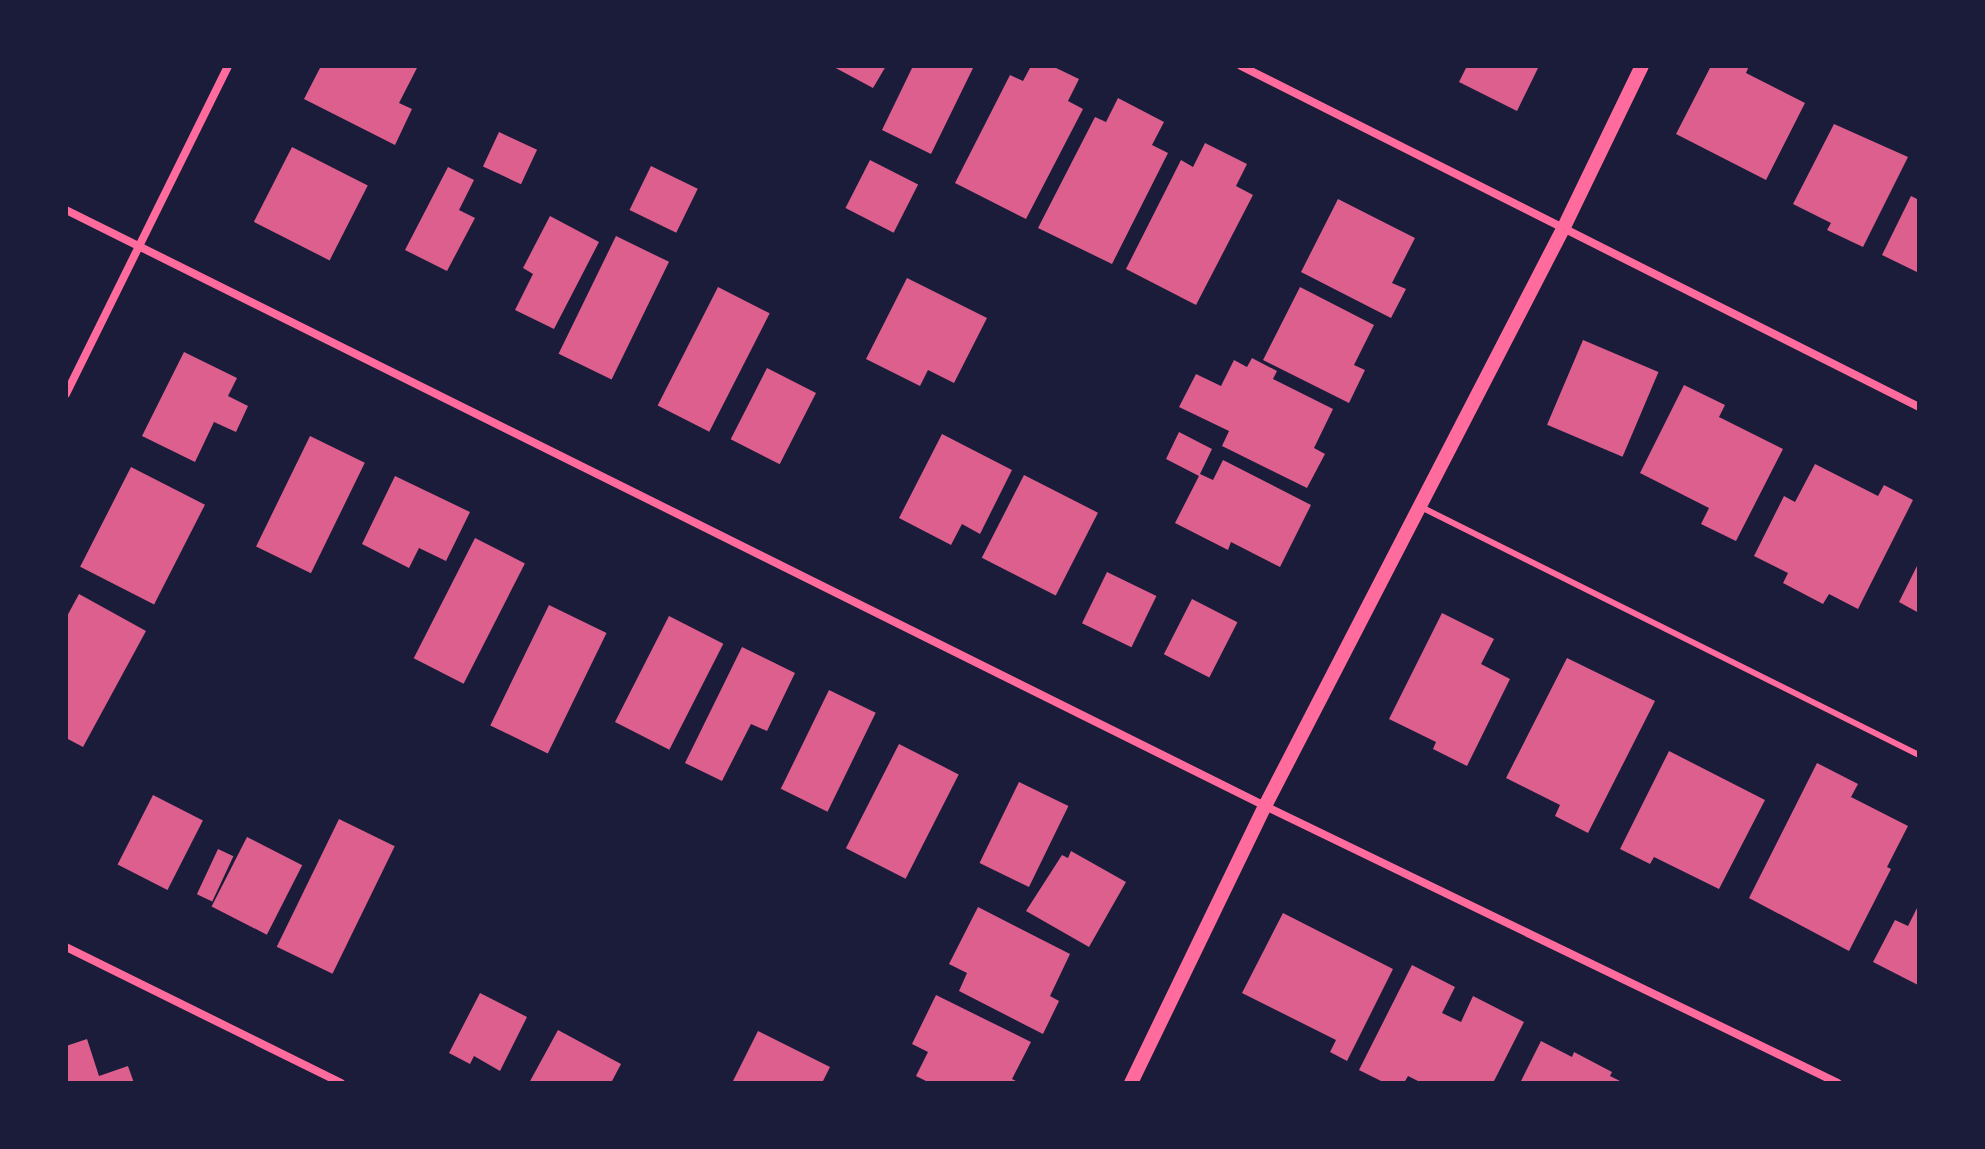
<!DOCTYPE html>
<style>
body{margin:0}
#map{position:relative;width:1985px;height:1149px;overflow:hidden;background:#1b1b3a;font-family:"PT Sans Narrow",sans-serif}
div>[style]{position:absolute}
.building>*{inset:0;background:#dd5f8e;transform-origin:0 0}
.service>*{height:6px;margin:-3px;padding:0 3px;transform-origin:3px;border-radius:3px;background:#ff6b9d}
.minor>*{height:8px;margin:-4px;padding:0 4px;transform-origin:4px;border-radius:4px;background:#ff6b9d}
.tertiary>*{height:14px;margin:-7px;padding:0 7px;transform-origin:7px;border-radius:7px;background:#ff6b9d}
span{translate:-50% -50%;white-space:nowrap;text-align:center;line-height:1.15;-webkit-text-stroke:7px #1b1b3a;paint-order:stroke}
.frame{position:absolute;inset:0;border:68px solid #1b1b3a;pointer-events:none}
</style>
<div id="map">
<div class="building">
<div style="clip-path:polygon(321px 66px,418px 66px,399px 103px,412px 109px,395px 145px,304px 99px)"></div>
<div style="clip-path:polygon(832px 66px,886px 66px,873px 88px)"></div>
<div style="clip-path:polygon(913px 66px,974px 66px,931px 154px,882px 130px)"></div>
<div style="clip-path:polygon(1031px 66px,1052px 66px,1079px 79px,1068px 101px,1083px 109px,1026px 219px,955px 183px,1010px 75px,1023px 81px)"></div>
<div style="clip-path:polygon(1467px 66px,1539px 66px,1517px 111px,1459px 82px)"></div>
<div style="clip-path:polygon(1711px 66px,1749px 66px,1746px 73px,1805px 103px,1766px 180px,1676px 134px)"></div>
<div style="clip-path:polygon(1118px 98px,1164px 122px,1152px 145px,1168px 153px,1112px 264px,1038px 228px,1095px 117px,1106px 122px)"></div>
<div style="clip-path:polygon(1834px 124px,1908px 157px,1863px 247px,1827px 230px,1831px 223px,1793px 204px)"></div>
<div style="left:499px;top:132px;width:42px;height:38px;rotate:25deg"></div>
<div style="clip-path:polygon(1205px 143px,1247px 164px,1236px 186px,1253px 195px,1196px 305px,1126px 269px,1181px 160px,1193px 167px)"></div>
<div style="left:292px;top:147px;width:85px;height:84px;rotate:27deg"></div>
<div style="left:870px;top:160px;width:54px;height:54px;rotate:27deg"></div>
<div style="left:651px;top:166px;width:52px;height:49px;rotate:26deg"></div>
<div style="clip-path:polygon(448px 167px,474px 180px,459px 210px,475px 218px,447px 271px,405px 250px)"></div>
<div style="clip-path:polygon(1911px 196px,1919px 200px,1919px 273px,1882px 255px)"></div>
<div style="clip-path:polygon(1338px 199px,1415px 238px,1392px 283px,1406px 289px,1391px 318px,1301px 272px)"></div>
<div style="clip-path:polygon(550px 216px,599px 242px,554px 329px,515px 310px,533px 274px,523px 268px)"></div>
<div style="left:616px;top:236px;width:59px;height:131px;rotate:26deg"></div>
<div style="clip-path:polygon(907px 278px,987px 318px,954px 383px,928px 370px,920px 386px,866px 359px)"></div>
<div style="left:718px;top:287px;width:58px;height:133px;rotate:27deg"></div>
<div style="clip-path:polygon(1300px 287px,1374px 325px,1354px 365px,1365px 370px,1349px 403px,1263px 360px)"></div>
<div style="left:1583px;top:340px;width:82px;height:92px;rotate:23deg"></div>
<div style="clip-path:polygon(184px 352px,237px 378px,228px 396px,248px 406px,236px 432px,214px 422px,195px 462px,142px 436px)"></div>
<div style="clip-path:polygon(1252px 358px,1277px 371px,1273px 379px,1333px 409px,1314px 448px,1325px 454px,1307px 488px,1222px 446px,1229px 431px,1179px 407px,1196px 374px,1221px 386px,1234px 360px,1247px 367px)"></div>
<div style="left:767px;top:368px;width:55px;height:80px;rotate:27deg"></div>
<div style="clip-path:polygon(1684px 385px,1725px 405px,1719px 417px,1783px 449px,1736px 541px,1701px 524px,1709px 508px,1640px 473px)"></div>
<div style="clip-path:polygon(1179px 432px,1212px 449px,1200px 474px,1213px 480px,1223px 460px,1311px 505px,1280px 567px,1231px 542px,1228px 550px,1175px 523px,1199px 476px,1166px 459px)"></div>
<div style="clip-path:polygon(942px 434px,1012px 470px,980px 534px,962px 524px,951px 545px,899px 518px)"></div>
<div style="left:310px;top:436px;width:61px;height:123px;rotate:26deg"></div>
<div style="clip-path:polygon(1815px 464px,1878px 496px,1884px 485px,1913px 500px,1858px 609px,1829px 594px,1823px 604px,1783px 583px,1788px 573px,1754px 556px,1784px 496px,1795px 502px)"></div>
<div style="left:131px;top:467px;width:83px;height:112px;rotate:27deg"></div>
<div style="left:1024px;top:475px;width:83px;height:93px;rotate:27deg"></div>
<div style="clip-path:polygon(395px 476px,470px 512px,446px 561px,419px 548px,409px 568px,362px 544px)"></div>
<div style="left:475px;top:538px;width:56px;height:135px;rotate:27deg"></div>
<div style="clip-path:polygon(1919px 562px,1919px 613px,1899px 602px)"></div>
<div style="left:1107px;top:572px;width:55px;height:57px;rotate:26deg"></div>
<div style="clip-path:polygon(79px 594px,146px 631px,83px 747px,66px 738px,66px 618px)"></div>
<div style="left:1192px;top:599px;width:51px;height:62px;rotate:27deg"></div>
<div style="left:549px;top:605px;width:64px;height:134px;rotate:26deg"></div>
<div style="clip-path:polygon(1442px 613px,1494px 639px,1481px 664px,1510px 679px,1467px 766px,1433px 749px,1436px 742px,1389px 719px)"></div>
<div style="left:669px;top:616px;width:61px;height:119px;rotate:27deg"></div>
<div style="clip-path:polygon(742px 647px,795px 673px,767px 731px,751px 724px,722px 781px,685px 763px)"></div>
<div style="clip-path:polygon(1567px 658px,1655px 701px,1588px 833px,1555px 816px,1560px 805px,1506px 778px)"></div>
<div style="left:829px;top:690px;width:52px;height:110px;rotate:26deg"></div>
<div style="left:899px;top:744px;width:67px;height:117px;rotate:27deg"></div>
<div style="clip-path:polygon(1669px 751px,1765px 800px,1719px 889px,1654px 857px,1650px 864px,1620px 849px)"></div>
<div style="clip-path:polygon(1817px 763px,1858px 784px,1851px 797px,1908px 826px,1887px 867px,1891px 869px,1849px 951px,1749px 898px)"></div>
<div style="left:1019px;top:782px;width:55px;height:90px;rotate:26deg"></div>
<div style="left:153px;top:795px;width:56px;height:78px;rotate:27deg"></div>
<div style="left:339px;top:819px;width:62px;height:142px;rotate:26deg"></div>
<div style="left:247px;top:837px;width:62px;height:78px;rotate:27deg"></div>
<div style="left:218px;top:849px;width:17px;height:50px;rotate:25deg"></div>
<div style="clip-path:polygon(1071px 851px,1126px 882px,1089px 947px,1026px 911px,1062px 855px,1068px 858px)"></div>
<div style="clip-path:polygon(1919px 904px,1919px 983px,1918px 985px,1873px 962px,1895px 920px,1908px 926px)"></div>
<div style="clip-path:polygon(978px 907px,1070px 954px,1050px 996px,1059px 1001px,1043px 1034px,959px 991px,967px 973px,949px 964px)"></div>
<div style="clip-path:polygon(1283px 913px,1393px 969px,1347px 1061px,1330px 1052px,1336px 1040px,1242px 993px)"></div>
<div style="clip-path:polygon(1412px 965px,1455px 987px,1442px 1013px,1461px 1022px,1473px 996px,1524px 1022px,1493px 1083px,1422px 1083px,1408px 1076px,1404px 1083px,1385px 1083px,1359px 1070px)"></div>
<div style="clip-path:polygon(480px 993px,527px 1017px,500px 1071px,474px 1056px,470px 1064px,449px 1053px)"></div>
<div style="clip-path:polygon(936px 995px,1031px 1042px,1012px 1079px,1020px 1083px,930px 1083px,916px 1076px,928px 1052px,912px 1044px)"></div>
<div style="clip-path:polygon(558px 1030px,621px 1064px,611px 1083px,529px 1083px)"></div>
<div style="clip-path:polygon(758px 1031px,830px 1067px,822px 1083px,732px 1083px)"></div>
<div style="clip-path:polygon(87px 1039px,99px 1076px,128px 1066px,134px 1083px,66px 1083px,66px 1046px)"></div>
<div style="clip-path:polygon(1541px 1041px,1572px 1057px,1574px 1052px,1612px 1072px,1610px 1076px,1624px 1083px,1520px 1083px)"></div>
</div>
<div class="service">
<div style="left:1421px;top:507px;width:556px;rotate:26.47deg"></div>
</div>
<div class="minor">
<div style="left:1241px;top:66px;width:759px;rotate:26.7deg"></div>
<div style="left:66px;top:210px;width:1339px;rotate:26.43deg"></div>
<div style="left:1265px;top:806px;width:636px;rotate:25.8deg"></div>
<div style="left:66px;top:394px;width:366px;rotate:-63.7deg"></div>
<div style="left:66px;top:947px;width:307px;rotate:26.3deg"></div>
</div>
<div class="tertiary">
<div style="left:1131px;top:1083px;width:308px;rotate:-64.2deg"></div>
<div style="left:1265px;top:806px;width:652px;rotate:-62.69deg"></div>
<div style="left:1564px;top:227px;width:179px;rotate:-64.2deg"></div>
</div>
<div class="frame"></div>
</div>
